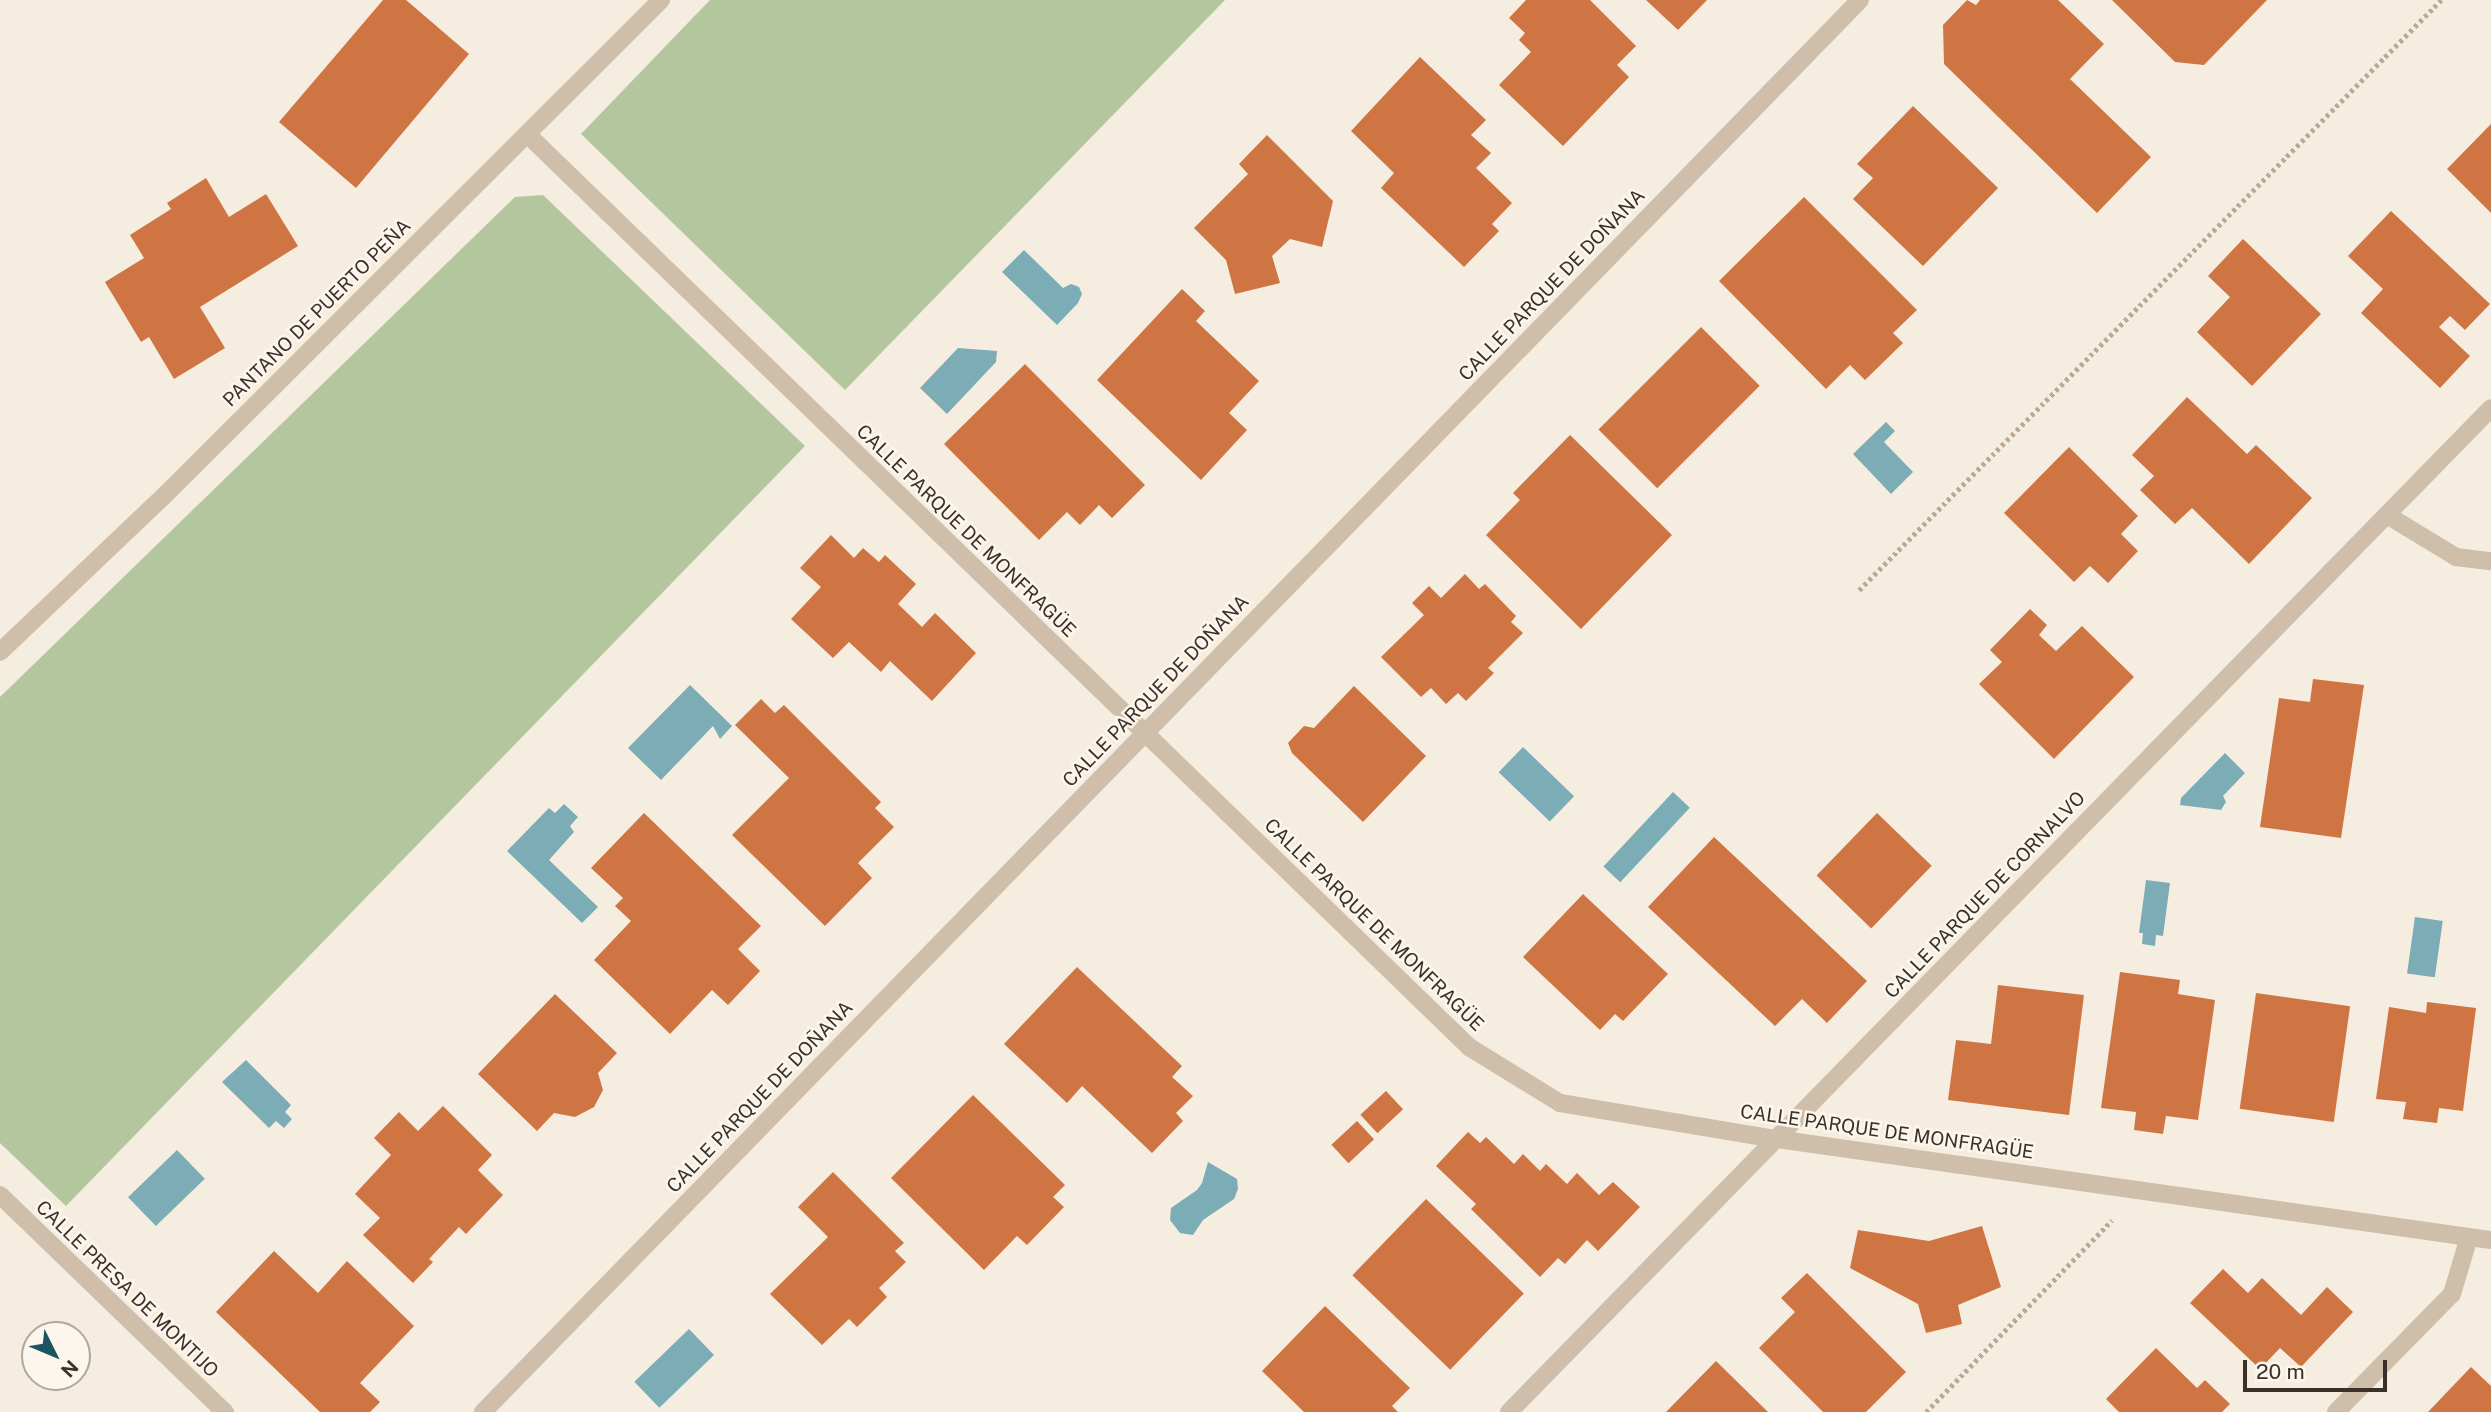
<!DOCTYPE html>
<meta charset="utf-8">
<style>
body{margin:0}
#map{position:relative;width:2491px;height:1412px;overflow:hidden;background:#f5eddf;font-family:"Public Sans",sans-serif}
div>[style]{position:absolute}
.green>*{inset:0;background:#b4c69d}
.water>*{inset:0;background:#7cacb5;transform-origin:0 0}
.building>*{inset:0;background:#cf7443;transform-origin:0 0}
.path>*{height:4.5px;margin-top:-2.25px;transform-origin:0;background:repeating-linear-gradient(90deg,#bba993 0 3.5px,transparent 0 7px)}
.minor>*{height:18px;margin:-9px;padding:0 9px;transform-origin:9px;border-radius:9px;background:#cfbeaa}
span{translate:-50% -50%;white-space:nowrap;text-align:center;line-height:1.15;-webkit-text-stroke:5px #fcf6ed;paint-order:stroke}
.street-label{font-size:19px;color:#3b312a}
.north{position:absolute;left:21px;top:1321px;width:70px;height:70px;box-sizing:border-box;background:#fcf6ed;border:2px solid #afa79f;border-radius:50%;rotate:133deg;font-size:19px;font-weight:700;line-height:28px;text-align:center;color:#3b312a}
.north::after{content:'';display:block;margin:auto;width:24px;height:32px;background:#1b5561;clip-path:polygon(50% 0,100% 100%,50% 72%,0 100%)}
.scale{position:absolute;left:2243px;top:1360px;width:144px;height:32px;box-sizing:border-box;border:4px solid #3b312a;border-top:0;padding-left:9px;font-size:21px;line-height:24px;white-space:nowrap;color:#3b312a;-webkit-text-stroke:5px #fcf6ed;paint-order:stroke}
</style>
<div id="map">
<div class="green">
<div style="clip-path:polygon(710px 0,1225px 0,845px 390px,581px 134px)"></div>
<div style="clip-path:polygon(543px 195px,805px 446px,66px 1206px,0 1143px,0 697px,515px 197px)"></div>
</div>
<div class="water">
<div style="clip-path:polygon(1024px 250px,1063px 288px,1071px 284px,1079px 287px,1082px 294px,1078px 303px,1057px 325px,1002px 272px)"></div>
<div style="clip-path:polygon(958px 348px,997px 351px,996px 362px,947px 414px,920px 388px)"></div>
<div style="clip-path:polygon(1886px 422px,1895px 431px,1884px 442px,1913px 472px,1891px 494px,1853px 454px)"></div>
<div style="clip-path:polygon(690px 685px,732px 726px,720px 739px,713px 726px,661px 780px,628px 748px)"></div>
<div style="left:1523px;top:747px;width:71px;height:35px;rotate:44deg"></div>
<div style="clip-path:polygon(2225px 753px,2245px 773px,2223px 796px,2226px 802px,2221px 810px,2180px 805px,2181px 798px)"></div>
<div style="left:1673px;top:792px;width:23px;height:102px;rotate:43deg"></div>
<div style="clip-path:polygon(564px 804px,578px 817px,570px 826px,574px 832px,549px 860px,598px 907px,582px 923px,507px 851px,549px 808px,555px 813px)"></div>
<div style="clip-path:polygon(2146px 880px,2170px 883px,2163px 936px,2156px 935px,2155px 946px,2142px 944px,2143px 933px,2139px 933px)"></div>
<div style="left:2415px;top:917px;width:28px;height:57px;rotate:8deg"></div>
<div style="clip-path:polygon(246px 1060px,291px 1105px,285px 1112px,292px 1119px,284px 1128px,276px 1121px,269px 1128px,222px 1082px)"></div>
<div style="left:177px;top:1150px;width:40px;height:68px;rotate:46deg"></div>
<div style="clip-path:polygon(1208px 1162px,1237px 1179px,1238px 1189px,1234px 1199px,1203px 1220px,1193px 1235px,1180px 1233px,1170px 1220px,1171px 1208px,1197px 1190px,1202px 1183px)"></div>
<div style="left:689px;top:1329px;width:36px;height:76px;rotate:46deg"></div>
</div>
<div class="building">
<div style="clip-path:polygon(383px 0,406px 0,469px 54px,356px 188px,279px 122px)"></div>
<div style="clip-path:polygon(1526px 0,1590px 0,1636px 46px,1617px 65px,1629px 77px,1563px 146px,1499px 85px,1531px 52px,1519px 40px,1525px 33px,1509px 18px)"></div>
<div style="clip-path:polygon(1646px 0,1707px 0,1678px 30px)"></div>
<div style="clip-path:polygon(1967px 0,1976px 5px,1980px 0,2058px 0,2104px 44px,2070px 79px,2151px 157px,2097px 213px,1944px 64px,1943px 25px)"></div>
<div style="clip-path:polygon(2112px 0,2267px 0,2204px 65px,2175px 62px)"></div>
<div style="clip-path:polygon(1420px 57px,1486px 120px,1471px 135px,1491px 153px,1476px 168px,1512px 203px,1492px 224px,1499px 231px,1464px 267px,1381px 188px,1394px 173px,1351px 131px)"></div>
<div style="clip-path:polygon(1913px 106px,1998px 188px,1923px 266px,1853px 199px,1873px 178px,1857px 164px)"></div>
<div style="clip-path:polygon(2491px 124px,2491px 213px,2447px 169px)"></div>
<div style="clip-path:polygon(1267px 135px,1333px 201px,1322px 247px,1290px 239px,1272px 256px,1280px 283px,1235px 294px,1226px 260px,1194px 228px,1248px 174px,1239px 164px)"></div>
<div style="clip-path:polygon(206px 178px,229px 217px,266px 194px,298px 246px,200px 307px,225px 348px,174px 379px,149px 337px,141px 342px,105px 282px,144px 258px,130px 235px,171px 209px,167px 203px)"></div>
<div style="clip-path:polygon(1804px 197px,1917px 310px,1893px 333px,1903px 343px,1865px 380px,1850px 365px,1826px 389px,1719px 281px)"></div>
<div style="clip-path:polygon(2391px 211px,2490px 304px,2465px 330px,2450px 316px,2439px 327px,2470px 356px,2440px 388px,2361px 313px,2383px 289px,2348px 256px)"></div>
<div style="clip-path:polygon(2243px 239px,2321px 314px,2252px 386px,2197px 332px,2230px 297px,2208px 276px)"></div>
<div style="clip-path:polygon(1182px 289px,1205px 311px,1196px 321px,1259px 381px,1229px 413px,1247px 430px,1201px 480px,1097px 380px)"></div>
<div style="left:1701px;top:327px;width:83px;height:145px;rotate:45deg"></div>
<div style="clip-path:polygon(1025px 364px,1145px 485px,1112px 518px,1099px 505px,1080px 525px,1067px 512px,1039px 540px,944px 444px)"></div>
<div style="clip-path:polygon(2187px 397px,2247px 454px,2256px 445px,2312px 498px,2249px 564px,2192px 508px,2175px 524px,2140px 490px,2154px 476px,2132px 455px)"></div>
<div style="clip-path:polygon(1570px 435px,1672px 535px,1581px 629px,1486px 535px,1520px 500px,1513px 493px)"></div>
<div style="clip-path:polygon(2069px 447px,2138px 516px,2121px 534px,2138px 551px,2108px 583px,2090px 566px,2074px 582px,2004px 513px)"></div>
<div style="clip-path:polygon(831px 535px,854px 558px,863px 548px,879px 562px,885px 555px,916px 584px,898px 604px,922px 627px,935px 613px,976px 653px,932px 701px,890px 661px,881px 672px,849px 642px,833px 658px,791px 619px,821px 587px,800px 568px)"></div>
<div style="clip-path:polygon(1465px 574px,1479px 589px,1485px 584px,1516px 616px,1511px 622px,1523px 633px,1488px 668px,1494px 673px,1466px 701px,1458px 693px,1446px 704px,1431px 688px,1421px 697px,1381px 657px,1424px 615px,1412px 603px,1429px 586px,1441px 598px)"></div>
<div style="clip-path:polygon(2030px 609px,2047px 625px,2039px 635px,2056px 651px,2082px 626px,2134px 677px,2054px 759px,1979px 684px,2002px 662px,1990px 650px)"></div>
<div style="clip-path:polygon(2313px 679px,2364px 685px,2341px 838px,2260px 827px,2279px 698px,2310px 702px)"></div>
<div style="clip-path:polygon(1354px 686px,1426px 756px,1363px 822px,1292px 753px,1288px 743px,1304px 726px,1314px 728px)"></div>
<div style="clip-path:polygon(761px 699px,775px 713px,784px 705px,881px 802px,875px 808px,894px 827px,858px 863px,872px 878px,825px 926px,732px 835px,789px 778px,735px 725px)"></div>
<div style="clip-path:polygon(644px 813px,761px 926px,738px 949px,760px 971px,728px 1005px,712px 990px,670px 1034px,594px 960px,631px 921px,615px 906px,623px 898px,591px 868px)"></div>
<div style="left:1877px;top:813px;width:76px;height:87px;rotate:44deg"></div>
<div style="clip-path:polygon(1714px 837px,1867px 981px,1827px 1023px,1802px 999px,1775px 1026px,1648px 907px)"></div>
<div style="clip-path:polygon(1583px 894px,1668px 974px,1623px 1021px,1615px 1014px,1600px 1030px,1523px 957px)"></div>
<div style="clip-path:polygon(1077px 967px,1182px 1066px,1172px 1077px,1193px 1096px,1176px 1113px,1183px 1121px,1152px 1153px,1082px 1086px,1067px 1103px,1004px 1044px)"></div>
<div style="clip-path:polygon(2120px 972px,2180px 980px,2178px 994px,2215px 1000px,2198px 1120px,2166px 1116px,2163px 1134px,2134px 1130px,2136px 1112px,2101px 1108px)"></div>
<div style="clip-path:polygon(1998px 985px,2084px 995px,2069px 1115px,1948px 1100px,1956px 1040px,1991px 1044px)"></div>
<div style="left:2256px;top:993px;width:95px;height:117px;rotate:8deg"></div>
<div style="clip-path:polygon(555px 994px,617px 1053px,598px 1073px,603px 1090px,594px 1107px,575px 1117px,554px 1113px,537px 1131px,478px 1074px)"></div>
<div style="clip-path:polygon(2427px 1002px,2476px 1008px,2463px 1111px,2439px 1108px,2437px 1123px,2403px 1119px,2406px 1102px,2376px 1099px,2389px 1007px,2426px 1013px)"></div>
<div style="left:1386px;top:1091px;width:25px;height:35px;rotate:47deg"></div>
<div style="clip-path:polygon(973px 1095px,1065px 1185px,1053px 1197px,1064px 1207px,1027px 1245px,1017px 1236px,984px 1270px,891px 1178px)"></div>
<div style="clip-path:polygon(443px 1106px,492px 1155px,478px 1170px,503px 1195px,466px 1234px,459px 1227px,429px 1259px,433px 1262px,413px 1283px,363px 1235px,380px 1218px,355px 1194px,391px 1155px,374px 1138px,399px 1112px,418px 1131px)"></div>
<div style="left:1357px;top:1121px;width:25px;height:35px;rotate:47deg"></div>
<div style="clip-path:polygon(1468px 1132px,1480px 1143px,1486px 1137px,1514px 1164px,1523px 1154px,1540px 1171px,1546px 1164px,1567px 1184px,1577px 1173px,1599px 1195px,1613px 1182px,1640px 1207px,1598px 1251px,1587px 1240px,1565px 1264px,1558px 1258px,1540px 1277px,1471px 1209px,1476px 1204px,1436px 1166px)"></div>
<div style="clip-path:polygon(833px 1172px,904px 1243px,895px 1251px,906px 1262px,879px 1288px,887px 1297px,857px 1327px,849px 1319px,822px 1345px,770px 1294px,828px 1237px,798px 1207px)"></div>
<div style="left:1426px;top:1199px;width:136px;height:106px;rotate:44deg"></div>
<div style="clip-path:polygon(1982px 1226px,2001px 1287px,1958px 1305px,1962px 1324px,1926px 1333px,1918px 1304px,1850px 1268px,1858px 1230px,1929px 1241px)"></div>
<div style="clip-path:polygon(274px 1251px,318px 1293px,347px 1261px,414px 1326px,360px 1383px,380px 1402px,370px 1412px,320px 1412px,216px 1312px)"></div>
<div style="clip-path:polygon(2223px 1269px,2248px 1293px,2262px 1278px,2301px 1315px,2327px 1287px,2353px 1312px,2301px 1367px,2280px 1348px,2260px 1369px,2190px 1303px)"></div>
<div style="clip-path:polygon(1807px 1273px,1906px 1372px,1866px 1412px,1823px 1412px,1759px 1348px,1795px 1312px,1781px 1298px)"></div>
<div style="clip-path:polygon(1325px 1306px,1410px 1388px,1392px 1406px,1398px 1412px,1304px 1412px,1262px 1371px)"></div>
<div style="clip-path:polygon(2156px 1348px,2197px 1388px,2205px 1380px,2230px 1404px,2222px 1412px,2119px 1412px,2106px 1399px)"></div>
<div style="clip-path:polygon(1716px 1361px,1768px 1412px,1666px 1412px)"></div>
<div style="clip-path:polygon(2471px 1367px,2491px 1386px,2491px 1412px,2428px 1412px)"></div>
</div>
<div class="path">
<div style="left:1859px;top:590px;width:829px;rotate:-45.39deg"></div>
<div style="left:1926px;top:1412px;width:267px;rotate:-45.9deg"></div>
</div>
<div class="minor">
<div style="left:527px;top:134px;width:1312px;rotate:44.1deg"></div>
<div style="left:1469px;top:1047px;width:107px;rotate:31.6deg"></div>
<div style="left:1560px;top:1103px;width:219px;rotate:9.5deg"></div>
<div style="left:1776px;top:1139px;width:722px;rotate:8.04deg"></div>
<div style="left:2387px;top:515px;width:81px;rotate:31.3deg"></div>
<div style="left:2456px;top:557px;width:35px;rotate:7deg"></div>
<div style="left:0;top:652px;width:231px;rotate:-43.6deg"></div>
<div style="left:167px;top:493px;width:698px;rotate:-44.94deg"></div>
<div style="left:0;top:1195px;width:313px;rotate:44deg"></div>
<div style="left:483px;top:1412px;width:1972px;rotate:-45.72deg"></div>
<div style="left:1509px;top:1412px;width:1404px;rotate:-45.63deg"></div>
<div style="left:2336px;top:1412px;width:165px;rotate:-45.5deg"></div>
<div style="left:2452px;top:1294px;width:59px;rotate:-73.4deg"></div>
</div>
<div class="street-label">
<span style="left:1552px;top:285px;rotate:-46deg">CALLE PARQUE DE DOÑANA</span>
<span style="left:317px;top:313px;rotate:-45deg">PANTANO DE PUERTO PEÑA</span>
<span style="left:966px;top:531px;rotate:44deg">CALLE PARQUE DE MONFRAGÜE</span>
<span style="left:1156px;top:691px;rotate:-46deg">CALLE PARQUE DE DOÑANA</span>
<span style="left:1985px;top:895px;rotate:-46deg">CALLE PARQUE DE CORNALVO</span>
<span style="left:1374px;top:925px;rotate:44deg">CALLE PARQUE DE MONFRAGÜE</span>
<span style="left:760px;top:1097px;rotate:-46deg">CALLE PARQUE DE DOÑANA</span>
<span style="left:1887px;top:1132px;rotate:8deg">CALLE PARQUE DE MONFRAGÜE</span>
<span style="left:127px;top:1289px;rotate:44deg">CALLE PRESA DE MONTIJO</span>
</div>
<div class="north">N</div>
<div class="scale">20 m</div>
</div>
